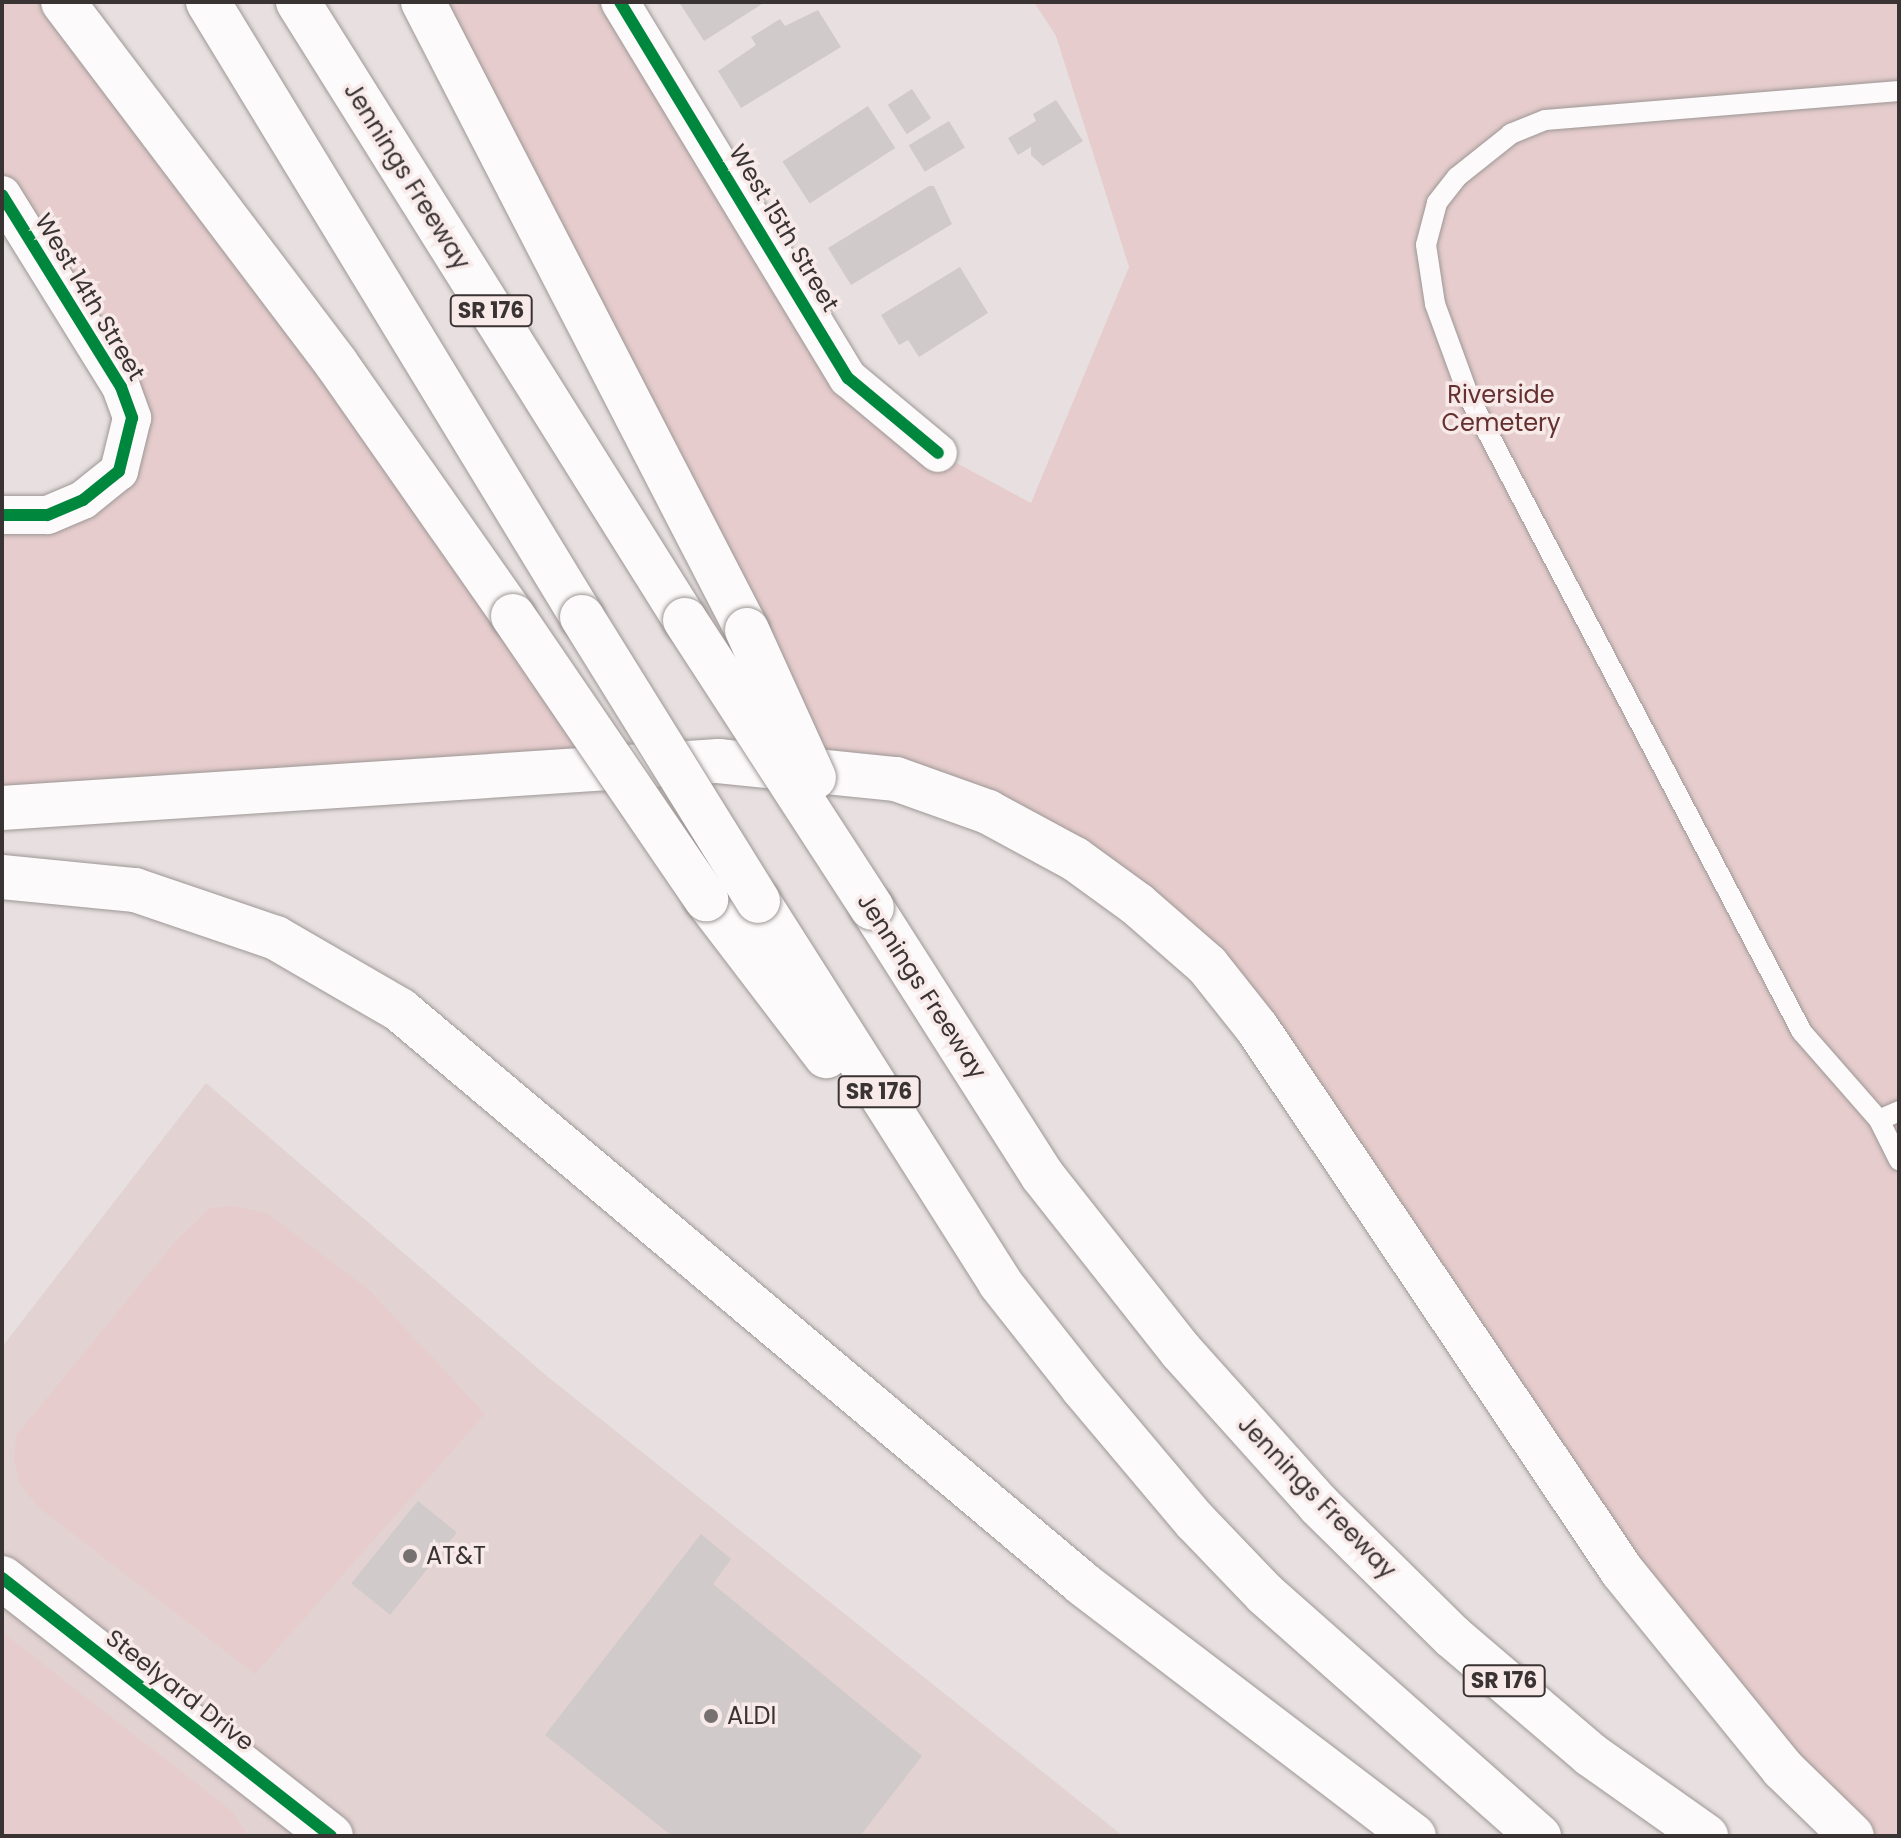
<!DOCTYPE html>
<style>
body{margin:0}
#map{position:relative;width:1901px;height:1838px;overflow:hidden;background:#e8e0e0;font-family:Poppins,sans-serif}
div>[style]{position:absolute}
.built>*{inset:0;background:#e2d2d1}
.green>*{inset:0;background:#e6cccc}
.building>*{inset:0;background:#d0caca;transform-origin:0 0}
.roads{filter:drop-shadow(0 0 2px #9d9796) drop-shadow(0 0 2px #9d9796)}
.service>*{height:20px;margin:-10px;padding:0 10px;transform-origin:10px;border-radius:10px;background:#fcfafa}
.minor>*{height:38px;margin:-19px;padding:0 19px;transform-origin:19px;border-radius:19px;background:#fcfafa}
.tertiary>*{height:44px;margin:-22px;padding:0 22px;transform-origin:22px;border-radius:22px;background:#fcfafa}
.motorway>*{height:44px;margin:-22px;padding:0 22px;transform-origin:22px;border-radius:22px;background:#fcfafa}
.bridges{filter:drop-shadow(0 0 2px #9d9796) drop-shadow(0 0 2px #9d9796)}
.motorway-bridge>*{height:44px;margin:-22px;padding:0 22px;transform-origin:22px;border-radius:22px;background:#fcfafa}
.cycleway>*{height:12px;margin:-6px;padding:0 6px;transform-origin:6px;border-radius:6px;background:#00873e}
.dots>*{width:22px;height:22px;translate:-50% -50%;box-sizing:border-box;border:4px solid #f8eae9;border-radius:50%}
span{translate:-50% -50%;white-space:nowrap;text-align:center;line-height:1.15;-webkit-text-stroke:7px #f8eae9;paint-order:stroke}
.shield-label span{padding:2px 6px;background:#f8eae9;border:2px solid;border-radius:6px;-webkit-text-stroke-width:0}
.shield-label{font-size:22px;color:#393333;font-weight:700}
.street-label{font-size:24px;color:#393333}
.park-label{font-size:24px;color:#643030}
.poi-label{font-size:24px;color:#393333}
.left{translate:0 -50%;text-align:left}
.frame{position:absolute;inset:0;border:4px solid #393333;pointer-events:none}
</style>
<div id="map">
<div class="built">
<div style="clip-path:polygon(206px 1083px,548px 1377px,1123px 1836px,2px 1836px,2px 1347px)"></div>
</div>
<div class="green">
<div style="clip-path:polygon(2px 2px,41px 2px,336px 363px,612px 766px,2px 808px,2px 515px,83px 500px,132px 418px,2px 195px)"></div>
<div style="clip-path:polygon(423px 2px,620px 2px,848px 378px,938px 453px,1031px 503px,1129px 267px,1056px 36px,1034px 2px,1899px 2px,1899px 1836px,1852px 1836px,1138px 904px,800px 748px)"></div>
<div style="clip-path:polygon(233px 1206px,267px 1213px,367px 1288px,485px 1414px,255px 1674px,38px 1507px,20px 1484px,14px 1460px,16px 1436px,175px 1242px,210px 1208px)"></div>
<div style="clip-path:polygon(2px 1632px,232px 1811px,248px 1836px,2px 1836px)"></div>
</div>
<div class="building">
<div style="clip-path:polygon(679px 2px,765px 2px,704px 41px)"></div>
<div style="clip-path:polygon(818px 10px,841px 47px,741px 108px,718px 71px,756px 45px,751px 37px,780px 19px,785px 26px)"></div>
<div style="left:912px;top:89px;width:35px;height:29px;rotate:57deg"></div>
<div style="clip-path:polygon(1056px 100px,1083px 141px,1043px 166px,1031px 155px,1031px 147px,1018px 155px,1008px 138px,1036px 121px,1033px 114px)"></div>
<div style="left:868px;top:106px;width:50px;height:102px;rotate:57deg"></div>
<div style="left:949px;top:121px;width:31px;height:47px;rotate:59deg"></div>
<div style="clip-path:polygon(929px 186px,934px 186px,952px 224px,851px 285px,828px 248px)"></div>
<div style="clip-path:polygon(960px 267px,988px 313px,919px 357px,908px 340px,899px 345px,881px 315px)"></div>
<div style="left:418px;top:1501px;width:50px;height:106px;rotate:39deg"></div>
<div style="clip-path:polygon(701px 1534px,731px 1559px,713px 1584px,922px 1756px,860px 1836px,672px 1836px,545px 1735px)"></div>
</div>
<div class="roads">
<div class="service">
<div style="left:1899px;top:91px;width:355px;rotate:175.3deg"></div>
<div style="left:1545px;top:120px;width:37px;rotate:158deg"></div>
<div style="left:1511px;top:134px;width:69px;rotate:141.5deg"></div>
<div style="left:1457px;top:177px;width:33px;rotate:128deg"></div>
<div style="left:1437px;top:203px;width:43px;rotate:104.7deg"></div>
<div style="left:1426px;top:245px;width:60px;rotate:81.3deg"></div>
<div style="left:1435px;top:304px;width:99px;rotate:69.9deg"></div>
<div style="left:1469px;top:397px;width:717px;rotate:62.33deg"></div>
<div style="left:1802px;top:1032px;width:117px;rotate:48.8deg"></div>
<div style="left:1879px;top:1120px;width:22px;rotate:-24deg"></div>
<div style="left:1879px;top:1120px;width:45px;rotate:63.4deg"></div>
</div>
<div class="minor">
<div style="left:620px;top:2px;width:440px;rotate:58.8deg"></div>
<div style="left:848px;top:378px;width:117px;rotate:39.8deg"></div>
<div style="left:2px;top:195px;width:226px;rotate:58.2deg"></div>
<div style="left:121px;top:387px;width:33px;rotate:70deg"></div>
<div style="left:132px;top:418px;width:55px;rotate:103.8deg"></div>
<div style="left:119px;top:471px;width:46px;rotate:141.1deg"></div>
<div style="left:83px;top:500px;width:39px;rotate:157deg"></div>
<div style="left:47px;top:515px;width:45px;rotate:180deg"></div>
</div>
<div class="tertiary">
<div style="left:2px;top:1578px;width:418px;rotate:38.1deg"></div>
</div>
<div class="motorway">
<div style="left:63px;top:2px;width:453px;rotate:52.9deg"></div>
<div style="left:336px;top:363px;width:309px;rotate:55deg"></div>
<div style="left:208px;top:2px;width:720px;rotate:58.69deg"></div>
<div style="left:298px;top:2px;width:729px;rotate:57.94deg"></div>
<div style="left:423px;top:2px;width:707px;rotate:62.71deg"></div>
<div style="left:2px;top:808px;width:718px;rotate:-3.76deg"></div>
<div style="left:718px;top:761px;width:179px;rotate:5.8deg"></div>
<div style="left:896px;top:779px;width:98px;rotate:19.7deg"></div>
<div style="left:988px;top:812px;width:99px;rotate:28.4deg"></div>
<div style="left:1075px;top:859px;width:77px;rotate:36deg"></div>
<div style="left:1137px;top:904px;width:93px;rotate:41.1deg"></div>
<div style="left:1207px;top:965px;width:80px;rotate:51.6deg"></div>
<div style="left:1257px;top:1028px;width:654px;rotate:56.09deg"></div>
<div style="left:1622px;top:1571px;width:255px;rotate:50.9deg"></div>
<div style="left:1783px;top:1769px;width:96px;rotate:44.2deg"></div>
<div style="left:2px;top:877px;width:134px;rotate:5.6deg"></div>
<div style="left:135px;top:890px;width:149px;rotate:18.8deg"></div>
<div style="left:276px;top:938px;width:143px;rotate:30.1deg"></div>
<div style="left:400px;top:1010px;width:892px;rotate:40.04deg"></div>
<div style="left:1083px;top:1584px;width:416px;rotate:37.3deg"></div>
<div style="left:706px;top:899px;width:198px;rotate:52.6deg"></div>
<div style="left:758px;top:901px;width:452px;rotate:57.6deg"></div>
<div style="left:1000px;top:1283px;width:132px;rotate:51.7deg"></div>
<div style="left:1082px;top:1387px;width:175px;rotate:49.9deg"></div>
<div style="left:1195px;top:1521px;width:101px;rotate:46.2deg"></div>
<div style="left:1265px;top:1594px;width:366px;rotate:41.5deg"></div>
<div style="left:872px;top:908px;width:317px;rotate:57.5deg"></div>
<div style="left:1042px;top:1175px;width:224px;rotate:51.7deg"></div>
<div style="left:1181px;top:1351px;width:207px;rotate:48.1deg"></div>
<div style="left:1319px;top:1505px;width:188px;rotate:44.6deg"></div>
<div style="left:1453px;top:1637px;width:182px;rotate:40.5deg"></div>
<div style="left:1591px;top:1755px;width:141px;rotate:35.2deg"></div>
</div>
</div>
<div class="bridges">
<div class="motorway-bridge">
<div style="left:513px;top:616px;width:343px;rotate:55.7deg"></div>
<div style="left:582px;top:617px;width:334px;rotate:58.2deg"></div>
<div style="left:685px;top:620px;width:343px;rotate:57deg"></div>
<div style="left:747px;top:630px;width:162px;rotate:65.6deg"></div>
</div>
</div>
<div class="cycleway">
<div style="left:620px;top:2px;width:440px;rotate:58.8deg"></div>
<div style="left:848px;top:378px;width:117px;rotate:39.8deg"></div>
<div style="left:2px;top:195px;width:226px;rotate:58.2deg"></div>
<div style="left:121px;top:387px;width:33px;rotate:70deg"></div>
<div style="left:132px;top:418px;width:55px;rotate:103.8deg"></div>
<div style="left:119px;top:471px;width:46px;rotate:141.1deg"></div>
<div style="left:83px;top:500px;width:39px;rotate:157deg"></div>
<div style="left:47px;top:515px;width:45px;rotate:180deg"></div>
<div style="left:2px;top:1578px;width:418px;rotate:38.1deg"></div>
</div>
<div class="dots">
<div style="left:410px;top:1556px;background:#767070"></div>
<div style="left:711px;top:1716px;background:#767070"></div>
</div>
<div class="shield-label">
<span style="left:491px;top:311px">SR 176</span>
<span style="left:879px;top:1092px">SR 176</span>
<span style="left:1504px;top:1681px">SR 176</span>
</div>
<div class="street-label">
<span style="left:407px;top:176px;rotate:58deg">Jennings Freeway</span>
<span style="left:784px;top:228px;rotate:59deg">West 15th Street</span>
<span style="left:90px;top:297px;rotate:59deg">West 14th Street</span>
<span style="left:922px;top:986px;rotate:57deg">Jennings Freeway</span>
<span style="left:1317px;top:1497px;rotate:46deg">Jennings Freeway</span>
<span style="left:180px;top:1690px;rotate:38deg">Steelyard Drive</span>
</div>
<div class="park-label">
<span style="left:1501px;top:409px">Riverside<br>Cemetery</span>
</div>
<div class="poi-label">
<span class="left" style="left:426px;top:1556px">AT&amp;T</span>
<span class="left" style="left:727px;top:1716px">ALDI</span>
</div>
<div class="frame"></div>
</div>
